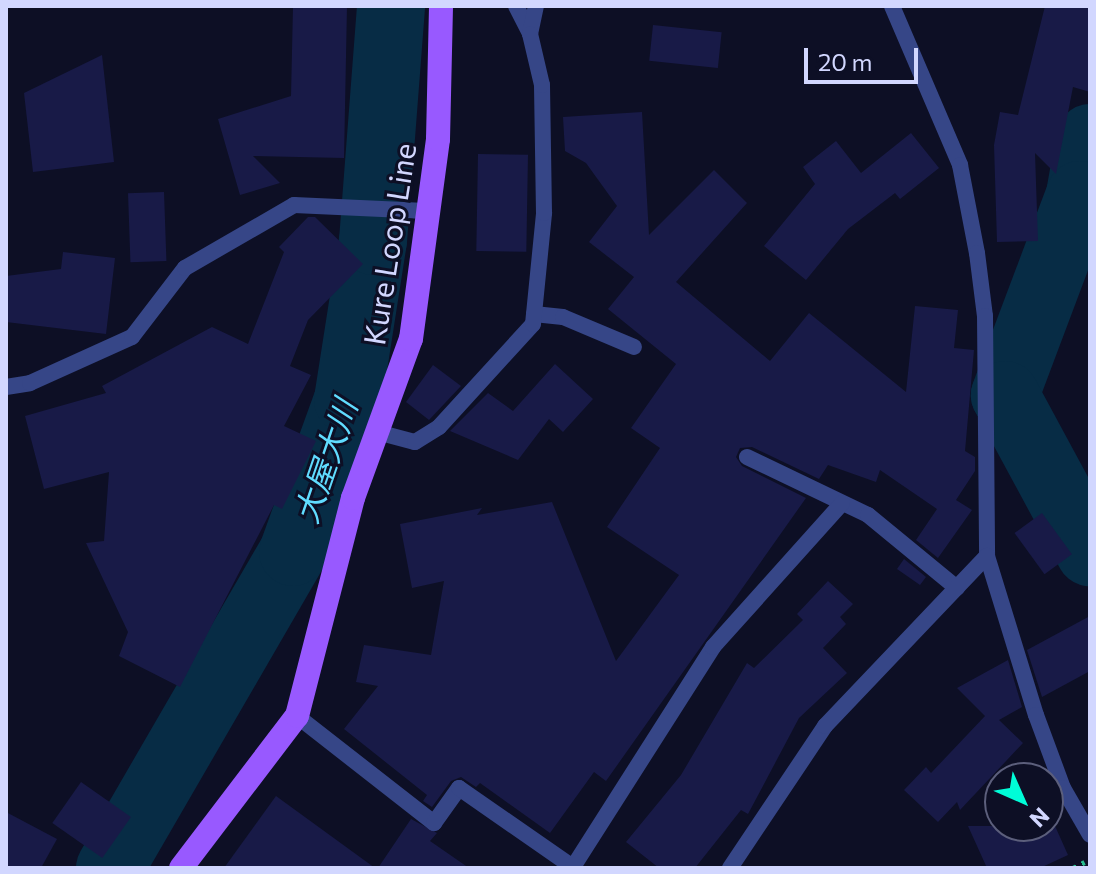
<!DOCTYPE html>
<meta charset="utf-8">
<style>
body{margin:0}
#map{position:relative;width:1096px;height:874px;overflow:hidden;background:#0d0f25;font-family:Commissioner,"Noto Sans JP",sans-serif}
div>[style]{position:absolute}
.river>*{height:68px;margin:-34px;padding:0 34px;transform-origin:34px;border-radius:34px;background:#072c45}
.building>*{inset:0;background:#181a47;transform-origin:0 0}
.path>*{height:5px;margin-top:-2.5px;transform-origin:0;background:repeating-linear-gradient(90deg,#28bd90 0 4px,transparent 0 10px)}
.street>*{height:16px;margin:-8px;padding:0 8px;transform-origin:8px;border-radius:8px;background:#364687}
.primary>*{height:24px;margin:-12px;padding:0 12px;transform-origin:12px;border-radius:12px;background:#9859ff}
span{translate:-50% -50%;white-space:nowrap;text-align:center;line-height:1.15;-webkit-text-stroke:6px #0d0f25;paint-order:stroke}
.street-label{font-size:30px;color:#d2d7ff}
.water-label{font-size:32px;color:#60dcff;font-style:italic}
.frame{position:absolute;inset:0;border:8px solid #d2d7ff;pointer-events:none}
.north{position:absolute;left:984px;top:762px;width:80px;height:80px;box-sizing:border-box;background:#0d0f25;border:2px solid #5c5f7c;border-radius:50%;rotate:135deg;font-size:22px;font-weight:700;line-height:32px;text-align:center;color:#d2d7ff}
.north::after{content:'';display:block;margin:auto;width:28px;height:36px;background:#00fdd8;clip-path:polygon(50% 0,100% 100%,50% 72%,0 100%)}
.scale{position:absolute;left:804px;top:48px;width:114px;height:36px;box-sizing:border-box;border:4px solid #d2d7ff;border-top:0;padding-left:10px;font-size:24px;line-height:28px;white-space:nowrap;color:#d2d7ff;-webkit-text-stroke:6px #0d0f25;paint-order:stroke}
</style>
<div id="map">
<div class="river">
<div style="left:1090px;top:138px;width:58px;rotate:100deg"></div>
<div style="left:1080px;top:195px;width:214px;rotate:110.6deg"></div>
<div style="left:1005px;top:395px;width:179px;rotate:61.6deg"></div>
<div style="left:110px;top:868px;width:365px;rotate:-59.9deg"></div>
<div style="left:293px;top:552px;width:162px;rotate:-70.1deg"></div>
<div style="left:348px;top:400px;width:161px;rotate:-81.1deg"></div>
<div style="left:373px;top:241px;width:236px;rotate:-85.6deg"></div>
</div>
<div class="building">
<div style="clip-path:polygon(293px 6px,347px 6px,344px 158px,253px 156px,280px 183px,240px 195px,218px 119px,291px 96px)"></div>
<div style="clip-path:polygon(1045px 6px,1090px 6px,1090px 92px,1073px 87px,1056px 174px,1035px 153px,1038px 241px,997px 242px,994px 145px,1000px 112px,1018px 115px)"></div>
<div style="left:653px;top:25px;width:69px;height:36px;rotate:6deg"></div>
<div style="clip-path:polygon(102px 55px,114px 162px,33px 172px,24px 93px)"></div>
<div style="clip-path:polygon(642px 112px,649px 235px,714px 170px,747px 203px,676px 282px,770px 361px,809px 313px,906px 392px,915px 306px,958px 310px,954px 348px,974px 350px,965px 451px,975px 457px,975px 471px,956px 500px,972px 510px,938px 558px,916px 540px,937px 509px,880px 470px,876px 482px,828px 465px,819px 479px,752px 447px,740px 448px,736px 457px,742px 466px,806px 498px,606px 781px,594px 772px,550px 833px,480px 783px,476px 787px,461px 777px,451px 781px,432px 807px,423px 801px,427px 795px,344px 729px,378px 686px,356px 682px,364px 645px,431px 655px,444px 581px,412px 588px,400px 524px,482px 508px,477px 515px,552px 502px,616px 661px,679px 575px,607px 527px,660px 448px,631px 428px,676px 364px,608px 309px,634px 277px,589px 242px,617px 206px,586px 163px,565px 151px,563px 117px)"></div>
<div style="clip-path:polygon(911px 133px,939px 168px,900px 199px,895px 193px,848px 229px,806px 280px,764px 246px,815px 184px,803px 167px,836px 141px,861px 173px)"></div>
<div style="left:478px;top:154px;width:50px;height:97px;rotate:1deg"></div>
<div style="left:164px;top:192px;width:69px;height:36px;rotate:88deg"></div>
<div style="clip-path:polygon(308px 217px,315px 217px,363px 264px,308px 320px,290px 366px,311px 375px,284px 426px,316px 441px,282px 509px,274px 505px,180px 687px,119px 656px,128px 632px,86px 543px,104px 541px,109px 472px,44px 489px,25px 416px,106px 393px,102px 386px,212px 327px,248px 344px,284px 252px,279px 247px)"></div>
<div style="clip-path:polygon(63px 252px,115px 258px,106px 334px,6px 322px,6px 276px,61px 269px)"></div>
<div style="clip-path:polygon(555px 364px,593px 399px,563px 432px,549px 419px,518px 460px,450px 431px,488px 393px,513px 411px)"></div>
<div style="clip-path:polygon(433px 365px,461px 386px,429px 420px,406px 402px)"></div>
<div style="left:1042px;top:513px;width:51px;height:34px;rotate:54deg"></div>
<div style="clip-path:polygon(904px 559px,926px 577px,920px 585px,897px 569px)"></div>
<div style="clip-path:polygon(828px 581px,853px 604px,840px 617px,846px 624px,823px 648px,847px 673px,799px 718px,748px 814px,741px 810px,695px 868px,659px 868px,626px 842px,681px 775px,747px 663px,754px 668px,803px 620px,797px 614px)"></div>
<div style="clip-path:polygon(1090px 616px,1090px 671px,1042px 697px,1027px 650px)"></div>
<div style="clip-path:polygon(1008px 660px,1022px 707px,999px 720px,1023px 743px,960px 810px,957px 802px,938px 822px,904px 790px,926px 767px,931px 773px,985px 716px,957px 688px)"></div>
<div style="left:81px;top:782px;width:61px;height:50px;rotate:35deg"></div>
<div style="clip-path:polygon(276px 796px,375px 868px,224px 868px)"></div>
<div style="clip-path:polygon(6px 812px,57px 839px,41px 868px,6px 868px)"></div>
<div style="clip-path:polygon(411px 819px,437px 833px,430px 841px,469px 868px,378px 868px)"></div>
<div style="clip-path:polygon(968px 826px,1055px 826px,1068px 855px,1040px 868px,987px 868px)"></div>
</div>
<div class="path">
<div style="left:1073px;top:868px;width:13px;rotate:-27deg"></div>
</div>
<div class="street">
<div style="left:516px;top:6px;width:31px;rotate:63deg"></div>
<div style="left:530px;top:34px;width:29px;rotate:-78deg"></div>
<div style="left:892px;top:6px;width:173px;rotate:66.8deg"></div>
<div style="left:960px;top:165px;width:90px;rotate:79.1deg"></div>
<div style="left:977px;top:253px;width:64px;rotate:82.8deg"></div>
<div style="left:985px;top:316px;width:240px;rotate:89.5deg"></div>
<div style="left:987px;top:556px;width:166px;rotate:72.9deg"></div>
<div style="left:1036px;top:715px;width:78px;rotate:69.7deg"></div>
<div style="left:1063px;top:788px;width:54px;rotate:60.1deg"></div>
<div style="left:534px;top:314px;width:29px;rotate:6deg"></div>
<div style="left:563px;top:317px;width:77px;rotate:22.9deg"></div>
<div style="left:6px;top:387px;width:24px;rotate:-9deg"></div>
<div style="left:30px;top:383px;width:112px;rotate:-24.3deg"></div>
<div style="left:132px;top:337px;width:87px;rotate:-52.5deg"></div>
<div style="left:185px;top:268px;width:126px;rotate:-30deg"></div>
<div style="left:294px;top:205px;width:132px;rotate:2.6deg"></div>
<div style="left:377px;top:432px;width:39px;rotate:15deg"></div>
<div style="left:415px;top:442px;width:28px;rotate:-32deg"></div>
<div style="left:439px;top:427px;width:139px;rotate:-47.6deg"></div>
<div style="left:533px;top:324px;width:112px;rotate:-84.3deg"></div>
<div style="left:544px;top:213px;width:128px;rotate:-90.9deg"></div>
<div style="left:542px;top:85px;width:52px;rotate:-103.2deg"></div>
<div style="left:747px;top:457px;width:134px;rotate:25.6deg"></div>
<div style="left:868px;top:515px;width:115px;rotate:39.4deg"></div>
<div style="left:297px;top:716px;width:174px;rotate:38deg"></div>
<div style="left:434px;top:823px;width:43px;rotate:-54.5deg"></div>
<div style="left:459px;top:788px;width:140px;rotate:34.8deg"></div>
<div style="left:573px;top:867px;width:261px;rotate:-57.5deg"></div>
<div style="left:713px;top:647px;width:193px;rotate:-48.1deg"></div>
<div style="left:730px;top:868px;width:171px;rotate:-56.2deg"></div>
<div style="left:825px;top:726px;width:235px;rotate:-46.4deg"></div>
</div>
<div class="primary">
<div style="left:181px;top:868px;width:191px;rotate:-52.7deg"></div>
<div style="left:297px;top:716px;width:225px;rotate:-75.6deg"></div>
<div style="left:353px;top:498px;width:169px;rotate:-70deg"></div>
<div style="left:411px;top:339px;width:202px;rotate:-82.3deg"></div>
<div style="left:438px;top:139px;width:133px;rotate:-88.7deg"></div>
</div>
<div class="street-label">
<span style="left:389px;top:244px;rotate:-81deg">Kure Loop Line</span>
</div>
<div class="water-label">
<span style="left:325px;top:461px;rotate:-71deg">大屋大川</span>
</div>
<div class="frame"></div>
<div class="north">N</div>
<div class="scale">20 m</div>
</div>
